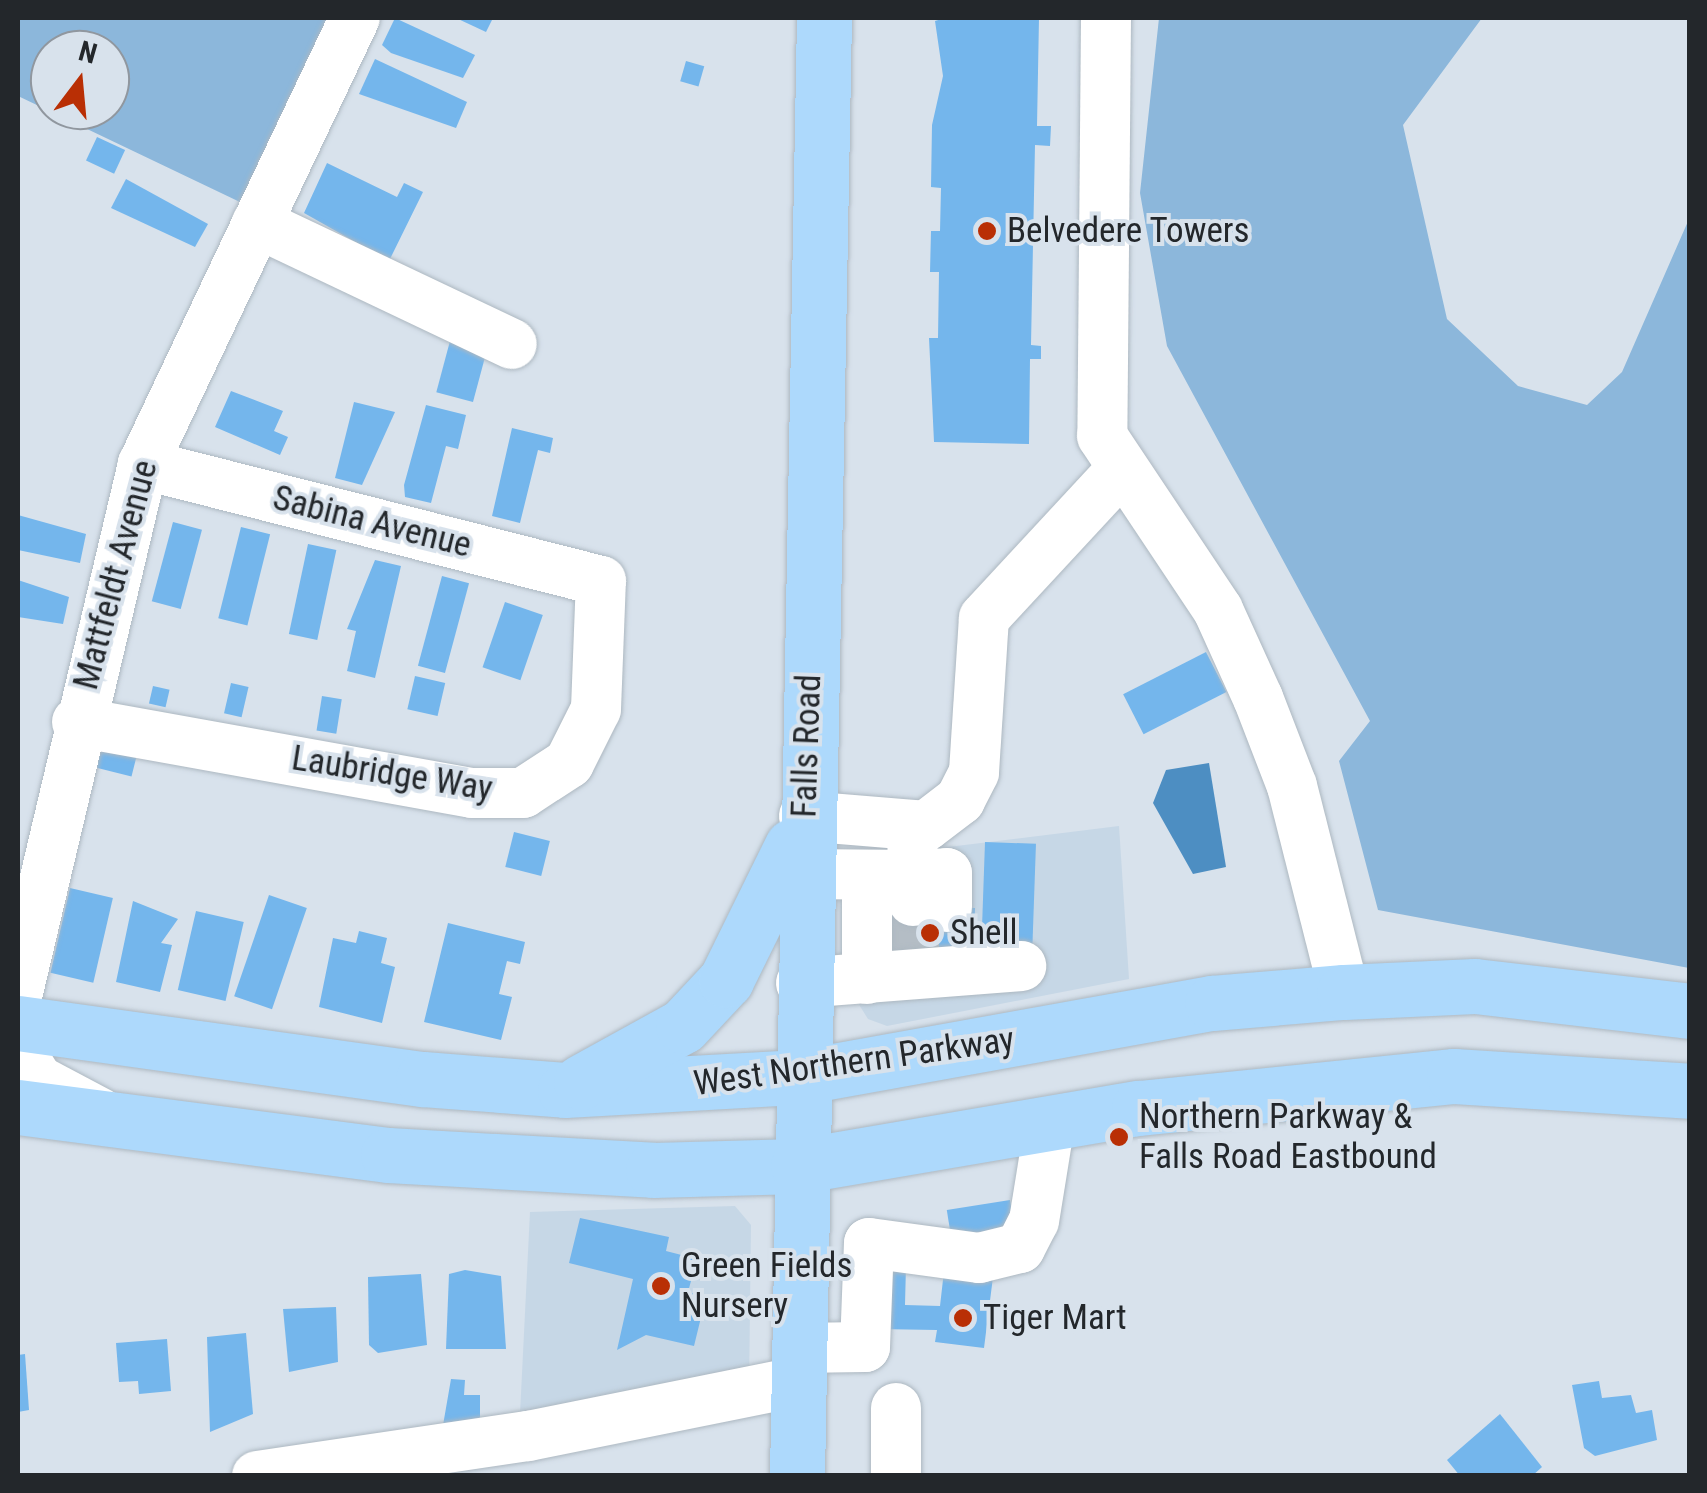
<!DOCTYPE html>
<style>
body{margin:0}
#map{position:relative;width:1707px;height:1493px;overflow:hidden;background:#d8e2ec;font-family:"Roboto Condensed",sans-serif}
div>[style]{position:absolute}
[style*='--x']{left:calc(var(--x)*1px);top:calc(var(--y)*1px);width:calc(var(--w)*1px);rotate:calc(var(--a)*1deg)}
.built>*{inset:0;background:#c6d7e6}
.green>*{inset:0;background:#8cb7db}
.water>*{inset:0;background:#4d8ec2}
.building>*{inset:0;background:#74b6ec;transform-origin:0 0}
.minor-tunnel>*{height:50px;margin-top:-25px;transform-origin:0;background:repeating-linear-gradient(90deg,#b4bdc5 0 50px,transparent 0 75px)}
.roads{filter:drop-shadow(0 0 2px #adb8c1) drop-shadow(0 0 2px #adb8c1)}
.minor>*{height:50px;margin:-25px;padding:0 25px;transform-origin:25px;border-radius:25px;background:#fff}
.major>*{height:55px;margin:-27.5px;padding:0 27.5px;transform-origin:27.5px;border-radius:27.5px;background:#add9fc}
.dots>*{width:28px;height:28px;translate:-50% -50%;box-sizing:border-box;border:5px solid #d8e2ec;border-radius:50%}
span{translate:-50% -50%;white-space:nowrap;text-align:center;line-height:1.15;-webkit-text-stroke:8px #d8e2ec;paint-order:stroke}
.poi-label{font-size:35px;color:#23272b}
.left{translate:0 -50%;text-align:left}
.street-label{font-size:35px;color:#23272b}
.frame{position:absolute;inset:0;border:20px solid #23272b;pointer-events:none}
.north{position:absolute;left:30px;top:30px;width:100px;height:100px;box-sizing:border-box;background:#d8e2ec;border:2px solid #90979f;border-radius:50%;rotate:16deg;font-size:28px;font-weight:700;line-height:40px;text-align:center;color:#23272b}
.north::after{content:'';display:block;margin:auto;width:35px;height:45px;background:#b92f05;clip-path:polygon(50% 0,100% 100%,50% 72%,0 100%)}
</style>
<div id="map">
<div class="built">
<i style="clip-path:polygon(1119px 826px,1129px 979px,887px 1026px,868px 1019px,858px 1003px,858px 858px)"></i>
<i style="clip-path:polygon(735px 1206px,751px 1225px,749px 1390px,519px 1434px,530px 1212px)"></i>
</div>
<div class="green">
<i style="clip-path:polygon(evenodd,18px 18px,329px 18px,242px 203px,18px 96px,18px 18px,50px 50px,110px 50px,110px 110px,50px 110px,50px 50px)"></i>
<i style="clip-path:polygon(1159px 18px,1482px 18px,1403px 125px,1447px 319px,1518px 386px,1587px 405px,1622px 372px,1689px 219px,1689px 968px,1378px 910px,1339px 761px,1370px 721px,1167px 346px,1140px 193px)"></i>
</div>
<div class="water">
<i style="clip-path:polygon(1209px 763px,1226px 867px,1193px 874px,1153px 803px,1166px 770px)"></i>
</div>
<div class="building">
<i style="clip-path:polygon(395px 18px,475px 55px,463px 78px,391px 53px,382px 45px)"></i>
<i style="clip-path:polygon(456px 18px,493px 18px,486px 32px)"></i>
<i style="clip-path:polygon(945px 18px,1039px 18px,1037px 126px,1051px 126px,1050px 146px,1035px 145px,1031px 345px,1041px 346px,1041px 359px,1030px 359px,1029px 444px,934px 442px,929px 338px,938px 338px,939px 272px,930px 272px,931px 231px,940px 231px,941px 188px,931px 187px,932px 125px,943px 76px,935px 21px)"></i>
<i style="clip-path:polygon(375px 59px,467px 102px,456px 128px,359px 94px)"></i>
<i style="left:686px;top:61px;width:19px;height:21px;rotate:16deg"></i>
<i style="left:97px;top:137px;width:31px;height:26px;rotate:25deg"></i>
<i style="clip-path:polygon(327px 163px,397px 197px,404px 183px,423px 192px,389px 261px,304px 213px)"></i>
<i style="clip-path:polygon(126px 179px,208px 224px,195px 247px,111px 208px)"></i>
<i style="left:450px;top:341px;width:38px;height:53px;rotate:15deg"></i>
<i style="clip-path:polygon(231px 391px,283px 411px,274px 431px,288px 437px,280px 455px,215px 427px)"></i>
<i style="clip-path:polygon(354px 402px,395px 412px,362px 485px,335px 478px)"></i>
<i style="clip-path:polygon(426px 405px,466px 415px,458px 449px,446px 446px,431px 503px,405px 497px,404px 485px)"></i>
<i style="clip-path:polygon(512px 428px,553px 438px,550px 453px,538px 450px,520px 523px,492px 516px)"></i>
<i style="clip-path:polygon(18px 515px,86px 534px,80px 563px,18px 550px)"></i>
<i style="left:173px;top:522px;width:30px;height:82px;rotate:15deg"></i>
<i style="left:241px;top:527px;width:30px;height:94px;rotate:14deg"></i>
<i style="left:308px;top:544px;width:29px;height:92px;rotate:12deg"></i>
<i style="clip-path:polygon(375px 560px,401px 566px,375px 678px,347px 671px,356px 631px,347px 629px)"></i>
<i style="left:442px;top:576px;width:28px;height:93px;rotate:15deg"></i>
<i style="clip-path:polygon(18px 580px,69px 597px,63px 624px,18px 617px)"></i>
<i style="left:505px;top:602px;width:40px;height:69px;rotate:19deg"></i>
<i style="left:1206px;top:652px;width:45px;height:93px;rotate:63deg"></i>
<i style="left:415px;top:676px;width:31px;height:34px;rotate:13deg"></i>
<i style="left:231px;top:683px;width:18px;height:31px;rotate:13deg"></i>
<i style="left:153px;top:686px;width:17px;height:18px;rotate:13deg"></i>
<i style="left:322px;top:696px;width:20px;height:35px;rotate:9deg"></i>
<i style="left:106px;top:730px;width:36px;height:39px;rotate:14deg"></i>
<i style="left:514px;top:832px;width:37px;height:36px;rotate:14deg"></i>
<i style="left:985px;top:842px;width:51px;height:108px;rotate:2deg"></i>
<i style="left:70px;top:888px;width:44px;height:87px;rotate:13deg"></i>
<i style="left:269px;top:895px;width:40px;height:107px;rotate:19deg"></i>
<i style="clip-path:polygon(133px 901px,178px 919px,161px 943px,172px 945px,160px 992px,116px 982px)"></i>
<i style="left:887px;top:905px;width:88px;height:54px;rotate:2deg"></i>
<i style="left:196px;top:911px;width:49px;height:81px;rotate:13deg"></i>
<i style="clip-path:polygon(448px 923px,525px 942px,520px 964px,507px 961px,499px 994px,512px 997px,501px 1040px,424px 1022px)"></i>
<i style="clip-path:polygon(359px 931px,387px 938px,381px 963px,395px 967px,382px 1023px,319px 1007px,333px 938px,356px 943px)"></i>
<i style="left:1010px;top:1200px;width:32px;height:64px;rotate:81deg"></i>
<i style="clip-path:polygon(580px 1218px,669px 1237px,666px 1251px,697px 1259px,688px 1292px,706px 1297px,694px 1346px,646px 1335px,617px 1350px,633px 1279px,569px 1263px)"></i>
<i style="clip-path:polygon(878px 1266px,906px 1266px,905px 1305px,940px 1306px,944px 1271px,993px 1277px,984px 1348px,935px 1342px,937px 1330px,877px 1329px)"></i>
<i style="clip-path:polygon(465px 1270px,501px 1276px,506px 1349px,446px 1349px,449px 1274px)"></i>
<i style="clip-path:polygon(421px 1274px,427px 1345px,378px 1353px,369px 1345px,368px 1277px)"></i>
<i style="clip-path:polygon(336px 1307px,338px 1362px,289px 1372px,283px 1309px)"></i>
<i style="clip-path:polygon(246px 1333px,253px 1414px,210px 1432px,207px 1337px)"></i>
<i style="clip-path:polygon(167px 1339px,171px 1391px,139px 1394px,138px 1381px,119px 1382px,116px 1343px)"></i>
<i style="clip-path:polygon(25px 1354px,29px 1410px,18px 1412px,18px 1355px)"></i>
<i style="clip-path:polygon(451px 1379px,465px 1380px,464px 1395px,480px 1395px,480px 1426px,442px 1431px)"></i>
<i style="clip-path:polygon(1599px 1381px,1602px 1398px,1631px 1395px,1636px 1413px,1652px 1410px,1657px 1440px,1595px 1456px,1584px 1448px,1572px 1385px)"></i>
<i style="clip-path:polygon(1500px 1414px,1542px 1467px,1532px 1476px,1460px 1476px,1447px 1460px)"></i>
</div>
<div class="minor-tunnel">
<i style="--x:914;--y:959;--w:53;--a:-90"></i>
</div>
<div class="roads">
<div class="minor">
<i style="--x:1106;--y:18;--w:418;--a:90.5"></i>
<i style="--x:1102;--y:436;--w:209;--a:56.3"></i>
<i style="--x:1218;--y:610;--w:97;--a:65.6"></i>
<i style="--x:1258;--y:698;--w:94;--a:68.9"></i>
<i style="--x:1292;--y:786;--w:212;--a:75.8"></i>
<i style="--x:257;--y:223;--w:282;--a:25.4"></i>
<i style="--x:77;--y:722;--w:401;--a:10.2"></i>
<i style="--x:472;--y:793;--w:51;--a:0"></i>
<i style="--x:523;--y:793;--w:55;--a:-33.1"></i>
<i style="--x:569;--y:763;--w:60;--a:-63.4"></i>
<i style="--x:596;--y:709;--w:128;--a:-87.8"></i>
<i style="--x:601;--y:581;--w:473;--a:-165.7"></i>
<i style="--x:804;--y:816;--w:122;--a:4.7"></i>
<i style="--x:926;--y:826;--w:43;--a:-37.4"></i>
<i style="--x:960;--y:800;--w:31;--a:-63"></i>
<i style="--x:974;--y:772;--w:154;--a:-86.3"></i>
<i style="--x:984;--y:618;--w:203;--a:-47.2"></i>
<i style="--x:803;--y:874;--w:110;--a:0.5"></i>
<i style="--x:913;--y:875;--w:50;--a:-91.1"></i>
<i style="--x:913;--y:901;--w:26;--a:-90"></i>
<i style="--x:913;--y:875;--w:34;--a:-3"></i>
<i style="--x:947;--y:873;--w:34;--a:90"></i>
<i style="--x:867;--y:979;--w:104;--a:-90"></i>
<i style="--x:801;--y:983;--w:221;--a:-4.4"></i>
<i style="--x:18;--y:992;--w:543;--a:-76.68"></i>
<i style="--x:143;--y:464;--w:494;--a:-64.6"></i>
<i style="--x:18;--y:1048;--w:38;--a:58"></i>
<i style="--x:38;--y:1080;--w:70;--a:28"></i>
<i style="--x:797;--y:1348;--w:68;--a:-0.8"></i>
<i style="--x:865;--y:1347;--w:104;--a:-87.8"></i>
<i style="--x:869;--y:1243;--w:111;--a:7.8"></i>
<i style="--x:979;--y:1258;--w:42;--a:-13.7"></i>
<i style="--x:1020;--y:1248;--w:30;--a:-63"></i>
<i style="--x:1034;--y:1221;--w:100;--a:-80.8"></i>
<i style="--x:257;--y:1476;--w:274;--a:-8.4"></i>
<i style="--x:528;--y:1436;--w:274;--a:-11.4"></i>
<i style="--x:896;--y:1476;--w:68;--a:-90"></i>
</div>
<div class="major">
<i style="--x:18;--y:1023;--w:409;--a:7.9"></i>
<i style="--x:423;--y:1079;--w:142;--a:4.4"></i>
<i style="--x:565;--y:1090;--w:235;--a:-3.2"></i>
<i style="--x:800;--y:1077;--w:419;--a:-10.2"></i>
<i style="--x:1212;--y:1003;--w:132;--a:-4.8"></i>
<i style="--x:1344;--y:992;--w:131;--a:-2.6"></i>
<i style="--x:1475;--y:986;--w:216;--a:6.6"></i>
<i style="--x:581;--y:1082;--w:116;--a:-28.8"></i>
<i style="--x:683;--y:1026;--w:63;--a:-46.9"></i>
<i style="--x:726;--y:980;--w:149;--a:-63.8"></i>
<i style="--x:18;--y:1107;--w:373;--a:7.4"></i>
<i style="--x:388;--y:1155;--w:265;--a:3.2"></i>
<i style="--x:653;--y:1170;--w:145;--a:-1.6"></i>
<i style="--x:798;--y:1166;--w:346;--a:-9.7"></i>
<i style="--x:1139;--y:1108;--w:317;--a:-5.8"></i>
<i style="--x:1454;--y:1076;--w:236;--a:3.6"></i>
<i style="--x:797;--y:1476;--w:1458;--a:-88.94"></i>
</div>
</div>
<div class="dots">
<i style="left:987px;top:231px;background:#b92f05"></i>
<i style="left:930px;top:933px;background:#b92f05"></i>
<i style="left:1119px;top:1137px;background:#b92f05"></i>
<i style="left:661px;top:1286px;background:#b92f05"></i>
<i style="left:963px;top:1318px;background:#b92f05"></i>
</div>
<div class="poi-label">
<span class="left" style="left:1007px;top:231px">Belvedere Towers</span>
<span class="left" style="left:950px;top:933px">Shell</span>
<span class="left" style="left:1139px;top:1137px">Northern Parkway &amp;<br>Falls Road Eastbound</span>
<span class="left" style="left:681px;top:1286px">Green Fields<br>Nursery</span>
<span class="left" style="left:983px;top:1318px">Tiger Mart</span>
</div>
<div class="street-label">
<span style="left:372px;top:522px;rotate:14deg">Sabina Avenue</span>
<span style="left:116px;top:575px;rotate:-75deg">Mattfeldt Avenue</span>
<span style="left:807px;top:746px;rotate:-88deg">Falls Road</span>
<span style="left:392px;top:774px;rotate:9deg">Laubridge Way</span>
<span style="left:854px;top:1062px;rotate:-8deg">West Northern Parkway</span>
</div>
<div class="frame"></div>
<div class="north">N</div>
</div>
